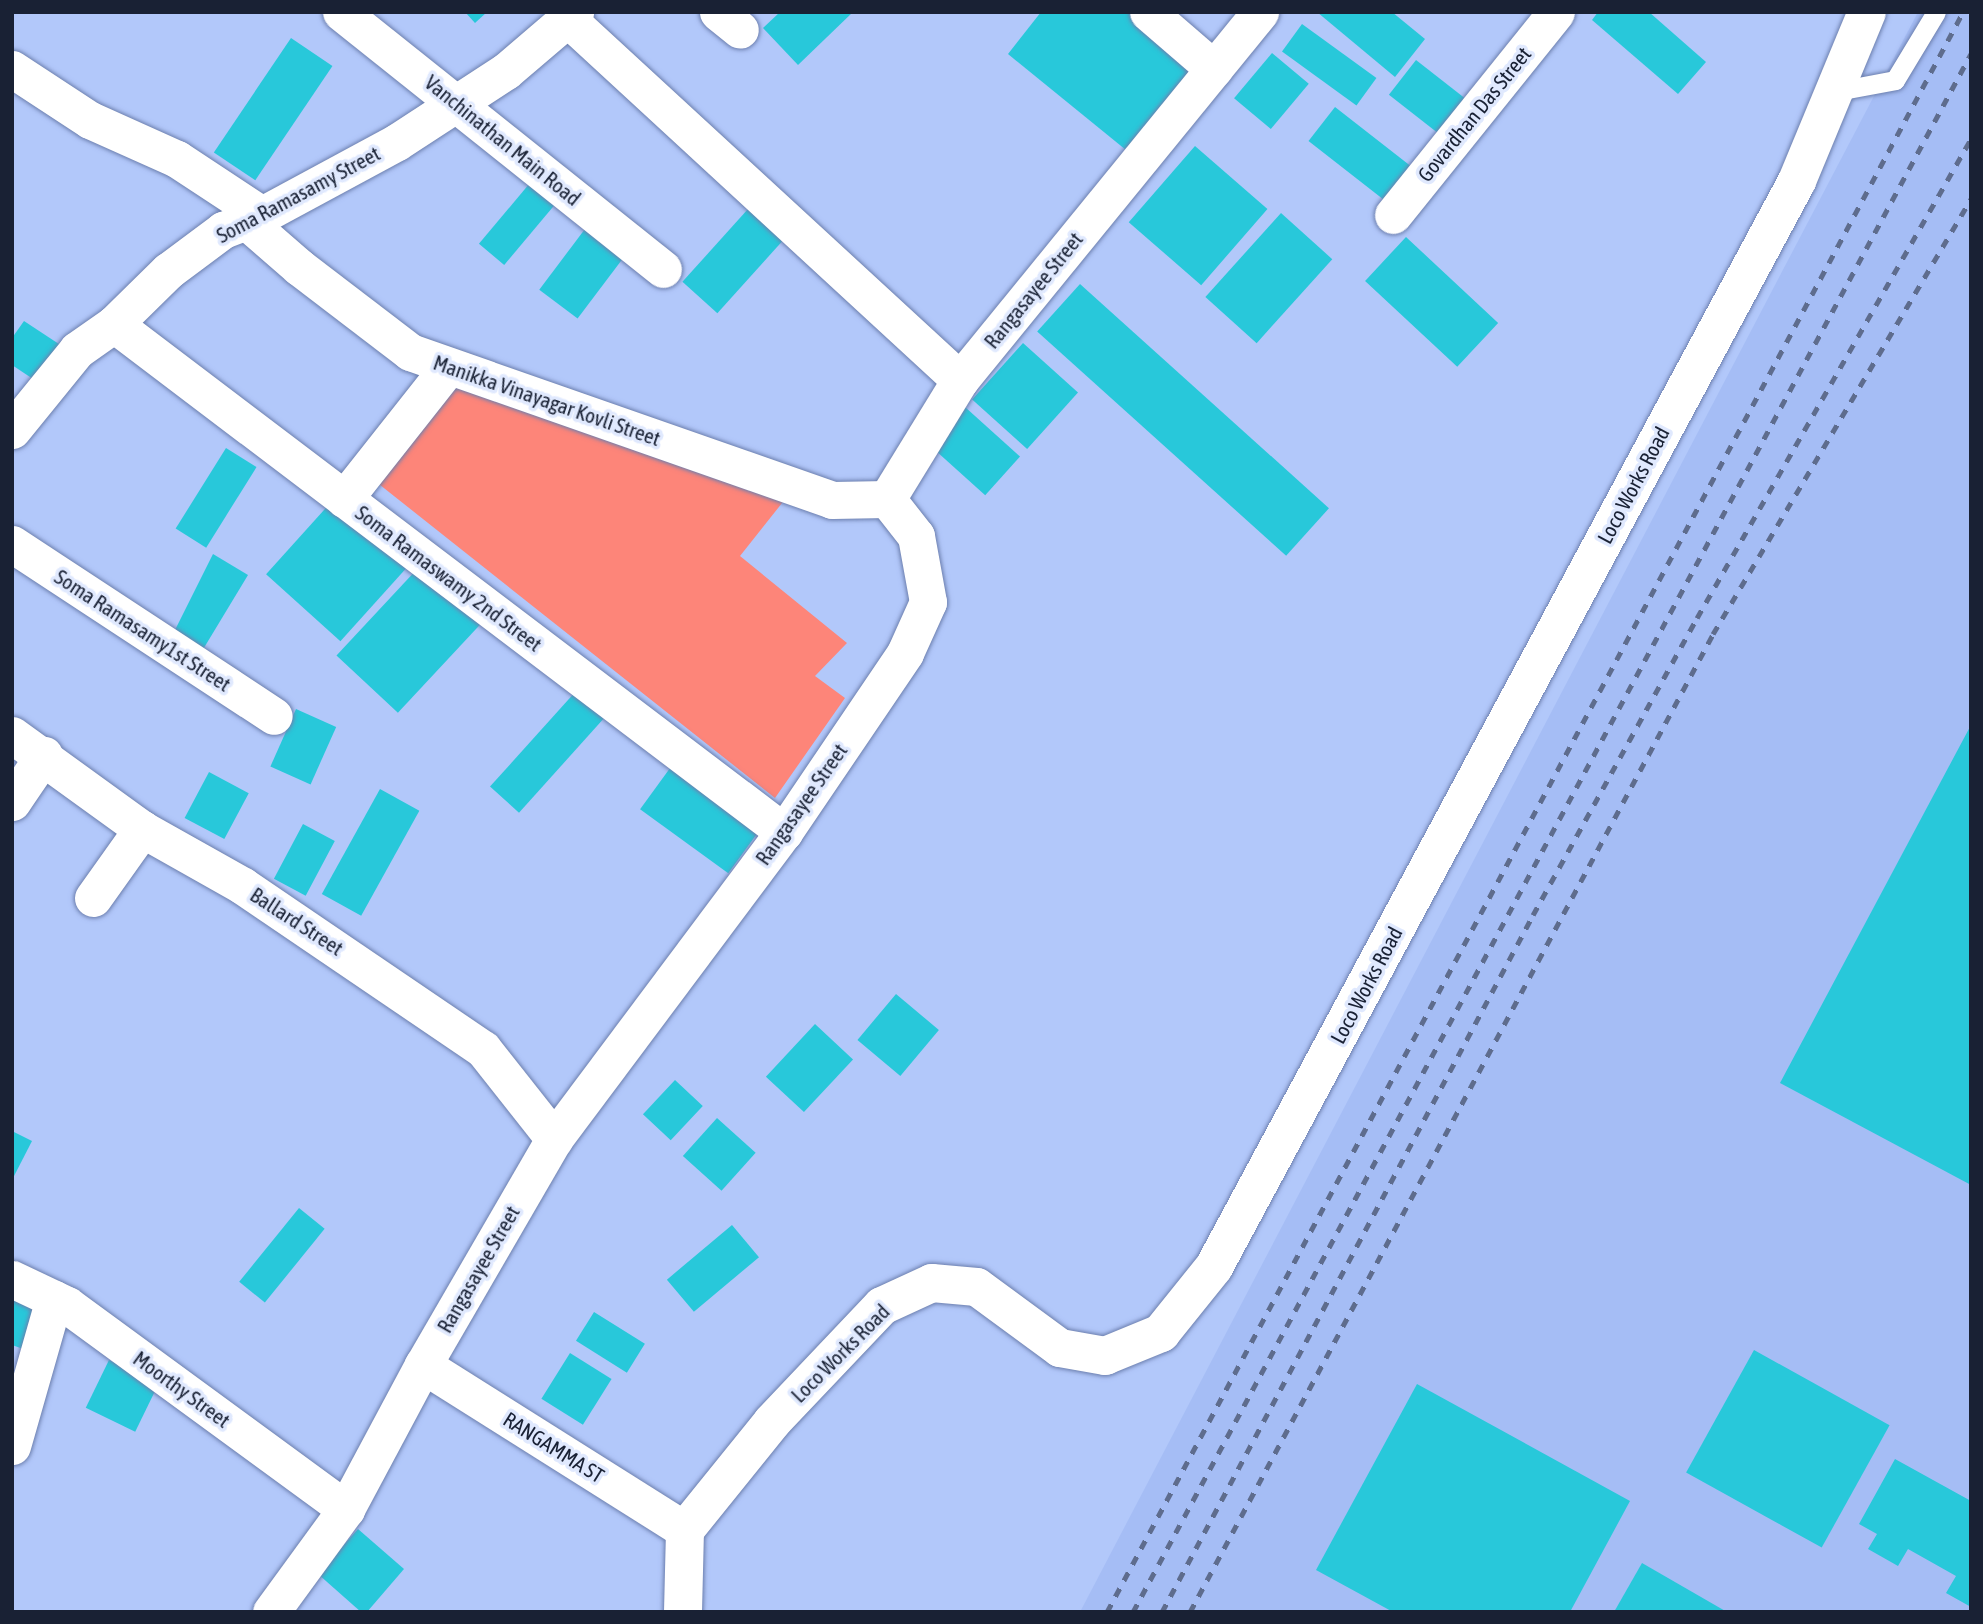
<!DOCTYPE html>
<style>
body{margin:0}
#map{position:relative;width:1983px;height:1624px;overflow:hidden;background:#b2c8fa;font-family:"Asap Condensed",sans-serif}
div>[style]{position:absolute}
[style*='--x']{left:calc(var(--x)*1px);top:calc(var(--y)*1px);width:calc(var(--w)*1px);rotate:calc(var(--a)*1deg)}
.built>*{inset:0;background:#a5bdf5}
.green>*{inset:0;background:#fd8579}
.building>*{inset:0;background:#28c8da;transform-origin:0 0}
.roads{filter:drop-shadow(0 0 2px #6c7fae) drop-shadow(0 0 2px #6c7fae)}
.service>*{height:19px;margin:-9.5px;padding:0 9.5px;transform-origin:9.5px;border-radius:9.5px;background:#fff}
.minor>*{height:37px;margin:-18.5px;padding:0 18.5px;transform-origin:18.5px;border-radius:18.5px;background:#fff}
.tertiary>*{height:38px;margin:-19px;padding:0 19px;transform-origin:19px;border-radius:19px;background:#fff}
.rail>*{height:5px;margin-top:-2.5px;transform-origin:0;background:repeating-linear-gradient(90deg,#5e6c8d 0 9px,transparent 0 18px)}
span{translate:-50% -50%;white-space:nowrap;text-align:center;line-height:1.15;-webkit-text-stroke:7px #e0e9fe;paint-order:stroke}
.street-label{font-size:21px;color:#192134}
.frame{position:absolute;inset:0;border:14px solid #192134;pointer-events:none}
</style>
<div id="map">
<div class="built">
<i style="clip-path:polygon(1918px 12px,1963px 12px,1971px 16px,1971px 1612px,1080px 1612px)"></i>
</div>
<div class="green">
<i style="clip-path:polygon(441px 383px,790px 493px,740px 556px,847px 643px,815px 676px,845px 698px,775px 798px,370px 477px)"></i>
</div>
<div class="building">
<i style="clip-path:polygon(465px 12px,487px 12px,475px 23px)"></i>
<i style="clip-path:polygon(780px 12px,853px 12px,798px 65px,763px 28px)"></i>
<i style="clip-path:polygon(1041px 12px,1132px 12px,1195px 64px,1126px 150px,1008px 54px)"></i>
<i style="clip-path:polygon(1317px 12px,1392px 12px,1425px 39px,1395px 77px)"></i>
<i style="clip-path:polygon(1598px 12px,1649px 12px,1706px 62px,1678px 94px,1592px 20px)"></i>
<i style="left:1302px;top:24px;width:92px;height:34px;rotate:36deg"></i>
<i style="left:291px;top:38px;width:50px;height:138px;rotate:34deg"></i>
<i style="left:1272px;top:53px;width:48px;height:59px;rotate:40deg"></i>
<i style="left:1416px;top:60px;width:71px;height:44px;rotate:38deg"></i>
<i style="left:1335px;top:107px;width:100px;height:43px;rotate:38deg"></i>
<i style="left:1195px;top:146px;width:96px;height:101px;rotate:41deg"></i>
<i style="left:540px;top:171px;width:33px;height:95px;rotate:40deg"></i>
<i style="left:748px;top:209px;width:47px;height:98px;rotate:42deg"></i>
<i style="left:1281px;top:213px;width:69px;height:113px;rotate:42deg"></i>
<i style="left:588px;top:225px;width:48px;height:81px;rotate:37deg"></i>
<i style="left:1406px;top:237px;width:126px;height:60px;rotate:43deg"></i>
<i style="left:1080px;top:284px;width:335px;height:64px;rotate:42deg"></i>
<i style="clip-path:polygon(24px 321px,68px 350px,45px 387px,12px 365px,12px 338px)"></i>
<i style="left:1023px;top:343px;width:74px;height:76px;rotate:42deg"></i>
<i style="left:965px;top:407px;width:74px;height:52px;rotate:42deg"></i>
<i style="left:226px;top:448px;width:36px;height:95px;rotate:32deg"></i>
<i style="left:333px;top:500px;width:100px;height:100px;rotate:42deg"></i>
<i style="clip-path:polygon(213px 554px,248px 575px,196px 661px,168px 644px)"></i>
<i style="left:419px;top:567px;width:84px;height:121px;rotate:43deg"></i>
<i style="left:577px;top:690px;width:39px;height:130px;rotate:42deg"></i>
<i style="left:296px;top:709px;width:44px;height:63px;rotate:24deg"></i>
<i style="clip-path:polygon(1971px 725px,1971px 1185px,1780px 1083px)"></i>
<i style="left:673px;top:764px;width:109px;height:56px;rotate:36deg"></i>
<i style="left:209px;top:772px;width:45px;height:52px;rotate:28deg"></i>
<i style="left:380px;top:789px;width:45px;height:120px;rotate:29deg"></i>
<i style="left:303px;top:824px;width:36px;height:62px;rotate:28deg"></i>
<i style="left:896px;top:994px;width:56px;height:60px;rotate:40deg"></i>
<i style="left:815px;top:1024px;width:52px;height:72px;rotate:43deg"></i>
<i style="left:675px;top:1080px;width:38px;height:47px;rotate:43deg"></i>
<i style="left:717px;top:1118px;width:52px;height:51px;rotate:42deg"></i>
<i style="clip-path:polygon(12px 1131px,32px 1141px,12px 1180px)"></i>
<i style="left:299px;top:1208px;width:33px;height:95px;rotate:39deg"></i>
<i style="left:732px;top:1225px;width:42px;height:85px;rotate:50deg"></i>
<i style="clip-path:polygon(12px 1298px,42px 1310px,26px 1350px,12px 1345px)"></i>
<i style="left:594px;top:1312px;width:60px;height:34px;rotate:32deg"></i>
<i style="left:1754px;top:1350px;width:155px;height:140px;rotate:29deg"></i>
<i style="left:570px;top:1353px;width:49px;height:54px;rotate:32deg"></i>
<i style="left:109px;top:1360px;width:55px;height:53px;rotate:26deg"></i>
<i style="clip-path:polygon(1417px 1384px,1630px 1501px,1570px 1612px,1393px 1612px,1316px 1570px)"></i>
<i style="clip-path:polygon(1895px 1459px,1971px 1501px,1971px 1607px,1946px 1593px,1956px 1576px,1908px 1549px,1898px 1566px,1868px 1549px,1877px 1534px,1859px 1524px)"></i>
<i style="clip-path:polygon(358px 1529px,404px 1569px,367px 1612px,361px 1612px,318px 1574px)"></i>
<i style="clip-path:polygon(1642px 1563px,1727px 1612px,1614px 1612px)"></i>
</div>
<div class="roads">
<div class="service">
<i style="--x:1837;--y:91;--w:59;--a:-10.7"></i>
<i style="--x:1895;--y:80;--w:79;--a:-58.9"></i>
</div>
<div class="minor">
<i style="--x:341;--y:12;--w:412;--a:38.6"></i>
<i style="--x:718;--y:12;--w:28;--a:39"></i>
<i style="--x:1148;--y:12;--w:87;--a:40.8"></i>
<i style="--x:568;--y:19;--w:533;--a:42.64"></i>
<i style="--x:12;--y:69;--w:93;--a:33.2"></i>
<i style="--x:90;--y:120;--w:95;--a:24.1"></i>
<i style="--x:177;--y:159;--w:102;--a:33.4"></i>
<i style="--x:1393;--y:215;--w:260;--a:-51.2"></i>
<i style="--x:245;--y:220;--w:72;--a:41"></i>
<i style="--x:299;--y:267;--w:140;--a:37.4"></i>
<i style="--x:410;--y:352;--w:447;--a:19.3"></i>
<i style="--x:832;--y:500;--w:55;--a:-1"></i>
<i style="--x:114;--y:324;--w:841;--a:37.17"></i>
<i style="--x:12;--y:430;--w:103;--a:-50.9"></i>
<i style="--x:77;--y:350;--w:45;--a:-35.1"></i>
<i style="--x:114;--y:324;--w:76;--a:-44.5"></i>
<i style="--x:168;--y:271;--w:69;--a:-36.7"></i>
<i style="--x:223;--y:230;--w:42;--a:-21"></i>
<i style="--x:262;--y:215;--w:153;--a:-28.4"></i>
<i style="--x:397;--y:142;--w:130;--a:-33.1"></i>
<i style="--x:506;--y:71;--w:91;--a:-40.5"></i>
<i style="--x:344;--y:499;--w:169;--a:-51.7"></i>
<i style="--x:12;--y:544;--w:313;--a:33.3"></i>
<i style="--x:12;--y:735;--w:160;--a:35.9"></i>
<i style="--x:142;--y:829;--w:116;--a:29.4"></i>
<i style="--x:243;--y:886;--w:290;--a:34.2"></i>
<i style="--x:483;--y:1049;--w:115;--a:51.7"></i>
<i style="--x:12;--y:802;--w:57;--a:-55.8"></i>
<i style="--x:93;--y:898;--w:85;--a:-54.6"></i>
<i style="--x:12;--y:1279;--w:61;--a:25.3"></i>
<i style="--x:67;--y:1305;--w:346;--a:36.2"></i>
<i style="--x:423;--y:1365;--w:310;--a:32.2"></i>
<i style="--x:12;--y:1446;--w:153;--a:-74.1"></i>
<i style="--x:271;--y:1612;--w:127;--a:-53.9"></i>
<i style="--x:346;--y:1509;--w:163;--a:-61.9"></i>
<i style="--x:423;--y:1365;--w:261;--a:-59.9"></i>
<i style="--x:554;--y:1139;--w:384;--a:-53.2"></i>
<i style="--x:784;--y:832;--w:216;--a:-55.9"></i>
<i style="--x:905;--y:653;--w:56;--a:-65.7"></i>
<i style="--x:928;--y:602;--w:67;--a:-100.3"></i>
<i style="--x:916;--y:536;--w:47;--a:-128.1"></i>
<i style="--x:887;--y:499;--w:140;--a:-58.5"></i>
<i style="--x:960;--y:380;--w:475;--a:-50.8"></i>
</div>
<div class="tertiary">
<i style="--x:683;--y:1612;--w:82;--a:-88.6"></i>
<i style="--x:685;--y:1530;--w:139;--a:-51.1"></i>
<i style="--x:772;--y:1422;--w:160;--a:-46.5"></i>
<i style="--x:882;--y:1306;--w:55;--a:-24.7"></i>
<i style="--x:932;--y:1283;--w:45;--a:5.1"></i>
<i style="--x:977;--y:1287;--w:103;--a:36.3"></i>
<i style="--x:1060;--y:1348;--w:46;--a:10.1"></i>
<i style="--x:1105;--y:1356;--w:61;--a:-22.3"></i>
<i style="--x:1161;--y:1333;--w:85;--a:-51.2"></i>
<i style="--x:1214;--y:1267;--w:1233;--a:-61.77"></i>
<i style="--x:1797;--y:181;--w:183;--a:-67.5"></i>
</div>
</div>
<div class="rail">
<i style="--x:1107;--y:1612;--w:1815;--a:-61.85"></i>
<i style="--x:1133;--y:1612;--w:1769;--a:-61.73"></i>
<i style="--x:1162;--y:1612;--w:790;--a:-61.97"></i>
<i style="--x:1533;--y:915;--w:339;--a:-61.1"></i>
<i style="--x:1697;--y:618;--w:552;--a:-60.23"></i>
<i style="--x:1190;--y:1612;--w:1109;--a:-61.86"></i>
<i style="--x:1713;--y:634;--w:506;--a:-59.33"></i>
</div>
<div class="street-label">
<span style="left:1474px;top:114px;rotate:-51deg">Govardhan Das Street</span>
<span style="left:503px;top:140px;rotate:39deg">Vanchinathan Main Road</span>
<span style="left:298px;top:194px;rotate:-28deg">Soma Ramasamy Street</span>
<span style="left:1033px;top:290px;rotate:-51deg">Rangasayee Street</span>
<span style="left:547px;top:400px;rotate:19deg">Manikka Vinayagar Kovli Street</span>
<span style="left:1633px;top:485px;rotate:-62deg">Loco Works Road</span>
<span style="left:449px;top:578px;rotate:37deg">Soma Ramaswamy 2nd Street</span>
<span style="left:143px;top:630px;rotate:33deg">Soma Ramasamy1st Street</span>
<span style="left:801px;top:804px;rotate:-55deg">Rangasayee Street</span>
<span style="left:297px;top:921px;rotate:33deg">Ballard Street</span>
<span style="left:1366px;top:985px;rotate:-62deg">Loco Works Road</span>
<span style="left:478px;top:1269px;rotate:-60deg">Rangasayee Street</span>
<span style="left:840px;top:1353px;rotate:-45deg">Loco Works Road</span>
<span style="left:182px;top:1389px;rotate:36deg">Moorthy Street</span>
<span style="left:554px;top:1447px;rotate:32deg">RANGAMMA ST</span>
</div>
<div class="frame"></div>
</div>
